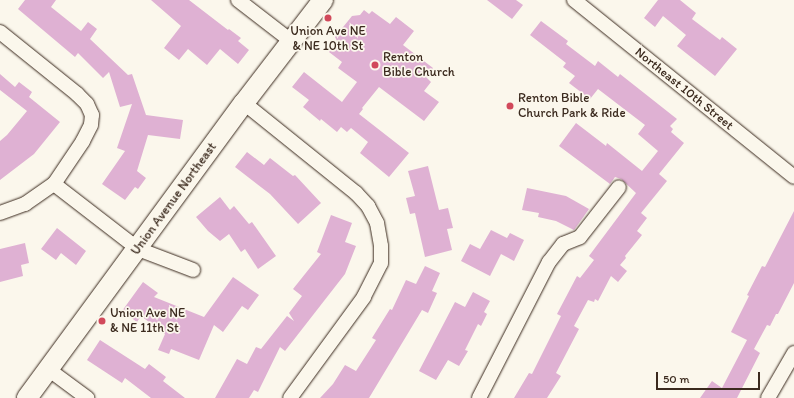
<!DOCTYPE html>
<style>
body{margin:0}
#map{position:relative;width:794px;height:398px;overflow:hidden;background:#fbf7ec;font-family:Itim,sans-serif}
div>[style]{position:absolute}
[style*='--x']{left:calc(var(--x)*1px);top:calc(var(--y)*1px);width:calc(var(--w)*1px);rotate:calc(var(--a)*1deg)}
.building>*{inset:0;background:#dfb1d3}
.roads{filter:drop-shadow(0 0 1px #3b2a1e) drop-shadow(0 0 1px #3b2a1e)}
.street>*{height:14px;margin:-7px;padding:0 7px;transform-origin:7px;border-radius:7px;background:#fbf7ec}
.secondary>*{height:20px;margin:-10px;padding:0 10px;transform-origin:10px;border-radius:10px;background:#fbf7ec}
.dots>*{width:11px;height:11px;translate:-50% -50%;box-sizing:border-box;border:2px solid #fbf7ec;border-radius:50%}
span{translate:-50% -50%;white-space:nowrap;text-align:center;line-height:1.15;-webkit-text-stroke:3.5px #fbf7ec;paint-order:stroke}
.poi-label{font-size:13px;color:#3b2a1e}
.left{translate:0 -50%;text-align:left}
.street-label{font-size:13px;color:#3b2a1e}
.scale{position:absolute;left:656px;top:372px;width:104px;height:18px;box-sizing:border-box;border:2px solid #3b2a1e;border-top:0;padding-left:5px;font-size:12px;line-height:14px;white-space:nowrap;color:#3b2a1e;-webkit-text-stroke:3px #fbf7ec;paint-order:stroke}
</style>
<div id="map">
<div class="building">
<i style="clip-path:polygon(25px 0,56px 0,51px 7px,81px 31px,88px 22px,97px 29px,90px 39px,128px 75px,132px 74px,146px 115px,183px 120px,180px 139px,148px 135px,137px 171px,146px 178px,138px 189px,135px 187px,125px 200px,102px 184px,125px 151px,117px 148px,132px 104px,120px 107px,109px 72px,103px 78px,78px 53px,75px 57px,18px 9px)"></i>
<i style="clip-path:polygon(151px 0,189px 0,228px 30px,229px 29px,241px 38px,238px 41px,249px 50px,238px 64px,220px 49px,207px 65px,188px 49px,179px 60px,164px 48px,181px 26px)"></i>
<i style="clip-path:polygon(487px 0,516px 0,523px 5px,512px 19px)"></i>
<i style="clip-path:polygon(658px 0,680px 0,696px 13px,692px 19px,720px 40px,722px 37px,737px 49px,715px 76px,677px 46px,686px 35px,663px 16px,655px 27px,644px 18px)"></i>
<i style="clip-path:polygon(364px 10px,369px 14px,372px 11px,390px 24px,396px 17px,414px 31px,403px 45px,433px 68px,426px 77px,431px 82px,424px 91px,439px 102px,424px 121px,379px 87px,362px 108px,363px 109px,359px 114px,409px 153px,389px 177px,360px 153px,368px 142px,351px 128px,347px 132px,341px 127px,337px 132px,321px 119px,320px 121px,303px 107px,309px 100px,292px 87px,304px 72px,342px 102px,357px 82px,338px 68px,342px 62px,329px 52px,337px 41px,335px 37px,352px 16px,360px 15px)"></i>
<i style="clip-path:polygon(541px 21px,568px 41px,566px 44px,595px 66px,598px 61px,618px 77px,620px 74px,677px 119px,670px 126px,673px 129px,671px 132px,684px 143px,659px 174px,667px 181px,641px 213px,647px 218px,637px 231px,642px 235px,625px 256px,626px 258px,620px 265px,627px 271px,618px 282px,611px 276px,598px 301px,595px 299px,594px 302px,588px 300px,574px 326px,579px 329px,556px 373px,561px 376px,547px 398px,514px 398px,529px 373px,532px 374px,561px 316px,557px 314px,577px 276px,580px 278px,594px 260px,589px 256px,636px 193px,621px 179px,615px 177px,610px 184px,559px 146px,576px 123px,606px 146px,607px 143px,642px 171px,658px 151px,638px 134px,645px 125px,598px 89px,590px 99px,569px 83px,575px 76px,563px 67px,566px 63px,530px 35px)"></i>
<i style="clip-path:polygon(0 74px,15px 87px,19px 82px,32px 92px,29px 97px,60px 122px,34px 154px,0 180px,0 141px,7px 135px,27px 111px,0 90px)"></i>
<i style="clip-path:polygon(247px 152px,264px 165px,270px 158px,293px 176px,295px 175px,321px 203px,298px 224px,270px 194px,235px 167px)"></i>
<i style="clip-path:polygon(428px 166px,439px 210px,448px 208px,453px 228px,447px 229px,452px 250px,425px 257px,415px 213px,410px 214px,406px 198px,415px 196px,408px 171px)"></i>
<i style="clip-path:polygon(527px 188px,566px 196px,589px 209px,574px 230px,556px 221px,538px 217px,539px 213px,522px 210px)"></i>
<i style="clip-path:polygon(220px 197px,230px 210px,234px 206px,249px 224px,252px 222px,276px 256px,258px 269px,245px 249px,241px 252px,229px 234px,220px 241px,208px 231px,196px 217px)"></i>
<i style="clip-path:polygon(794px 211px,794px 283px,778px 314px,776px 314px,770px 326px,767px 325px,754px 349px,760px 353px,737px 398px,700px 398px,712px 381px,722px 388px,747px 340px,731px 332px,749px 296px,747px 295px,762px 266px,765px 267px)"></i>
<i style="clip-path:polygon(331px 215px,352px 223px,345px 242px,356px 246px,345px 274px,285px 351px,280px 347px,258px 392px,254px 390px,249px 398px,215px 398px,237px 359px,247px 364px,256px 347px,261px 349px,287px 316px,294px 321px,289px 313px,302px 296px,293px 289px,321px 254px,317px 252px)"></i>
<i style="clip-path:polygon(57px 228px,86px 251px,76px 265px,61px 253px,56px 260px,41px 249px)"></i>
<i style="clip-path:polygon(491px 230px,507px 238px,510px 233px,524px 240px,514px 261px,501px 254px,490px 276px,461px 261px,470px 244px,480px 249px)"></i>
<i style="clip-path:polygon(25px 243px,29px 263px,21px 265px,23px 276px,0 282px,0 249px)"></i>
<i style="clip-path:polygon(425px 266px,440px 273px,432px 291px,437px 293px,428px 313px,422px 310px,369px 398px,320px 398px,333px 384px,345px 365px,356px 371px,376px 340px,372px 338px,390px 309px,392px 310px,406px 280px,416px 284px)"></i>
<i style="clip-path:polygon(233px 277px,259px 295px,248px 310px,242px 306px,223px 332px,214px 325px,199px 360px,171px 349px,169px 354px,158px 350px,165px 334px,141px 316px,137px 322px,122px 311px,143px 282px,158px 293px,154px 297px,204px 317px)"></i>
<i style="clip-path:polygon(473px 292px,490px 301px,484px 312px,487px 314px,481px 326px,478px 324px,465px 350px,468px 351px,459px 366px,448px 360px,436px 380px,419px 371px,455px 302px,465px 307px)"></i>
<i style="clip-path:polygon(100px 340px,145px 369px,149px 364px,166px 377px,163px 381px,185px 398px,151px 398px,125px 378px,122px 383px,87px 360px)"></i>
</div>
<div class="roads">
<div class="street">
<i style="--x:238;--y:0;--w:67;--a:37.7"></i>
<i style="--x:574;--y:0;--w:282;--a:38.8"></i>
<i style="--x:0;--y:32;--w:99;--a:38.8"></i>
<i style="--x:77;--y:94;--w:14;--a:45"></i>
<i style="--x:87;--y:104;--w:12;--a:66"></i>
<i style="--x:92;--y:115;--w:10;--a:96"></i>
<i style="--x:91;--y:125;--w:18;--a:117"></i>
<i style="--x:83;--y:141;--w:52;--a:124"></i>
<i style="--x:244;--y:103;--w:144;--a:38.8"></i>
<i style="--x:356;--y:193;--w:18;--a:47"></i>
<i style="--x:368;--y:206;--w:19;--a:62"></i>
<i style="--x:377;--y:223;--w:23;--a:80"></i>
<i style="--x:381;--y:246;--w:17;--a:90"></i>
<i style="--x:381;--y:263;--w:38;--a:117"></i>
<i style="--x:364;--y:297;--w:125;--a:126.2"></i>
<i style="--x:0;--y:213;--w:27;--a:-20"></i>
<i style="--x:25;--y:204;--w:35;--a:-35"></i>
<i style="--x:54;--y:184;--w:106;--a:37.7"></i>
<i style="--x:138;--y:249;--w:59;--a:20.9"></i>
<i style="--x:48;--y:369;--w:49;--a:36.6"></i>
<i style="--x:479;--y:398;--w:153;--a:-62.8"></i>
<i style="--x:549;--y:262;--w:23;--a:-52"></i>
<i style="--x:563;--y:244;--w:18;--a:-22"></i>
<i style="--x:580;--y:237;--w:63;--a:-52"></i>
<i style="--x:768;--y:398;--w:52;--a:-60"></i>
</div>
<div class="secondary">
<i style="--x:27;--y:398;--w:366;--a:-53.7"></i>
<i style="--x:244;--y:103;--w:130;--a:-52.5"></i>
</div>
</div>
<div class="dots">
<i style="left:328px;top:18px;background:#d1495b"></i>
<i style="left:375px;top:65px;background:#d1495b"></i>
<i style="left:510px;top:106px;background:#d1495b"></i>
<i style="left:102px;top:321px;background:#d1495b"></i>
</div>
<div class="poi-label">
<span style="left:328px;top:39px">Union Ave NE<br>&amp; NE 10th St</span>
<span class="left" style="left:383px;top:65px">Renton<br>Bible Church</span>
<span class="left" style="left:518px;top:106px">Renton Bible<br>Church Park &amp; Ride</span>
<span class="left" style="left:110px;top:321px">Union Ave NE<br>&amp; NE 11th St</span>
</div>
<div class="street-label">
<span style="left:684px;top:89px;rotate:39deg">Northeast 10th Street</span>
<span style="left:174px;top:199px;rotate:-54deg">Union Avenue Northeast</span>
</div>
<div class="scale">50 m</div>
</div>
